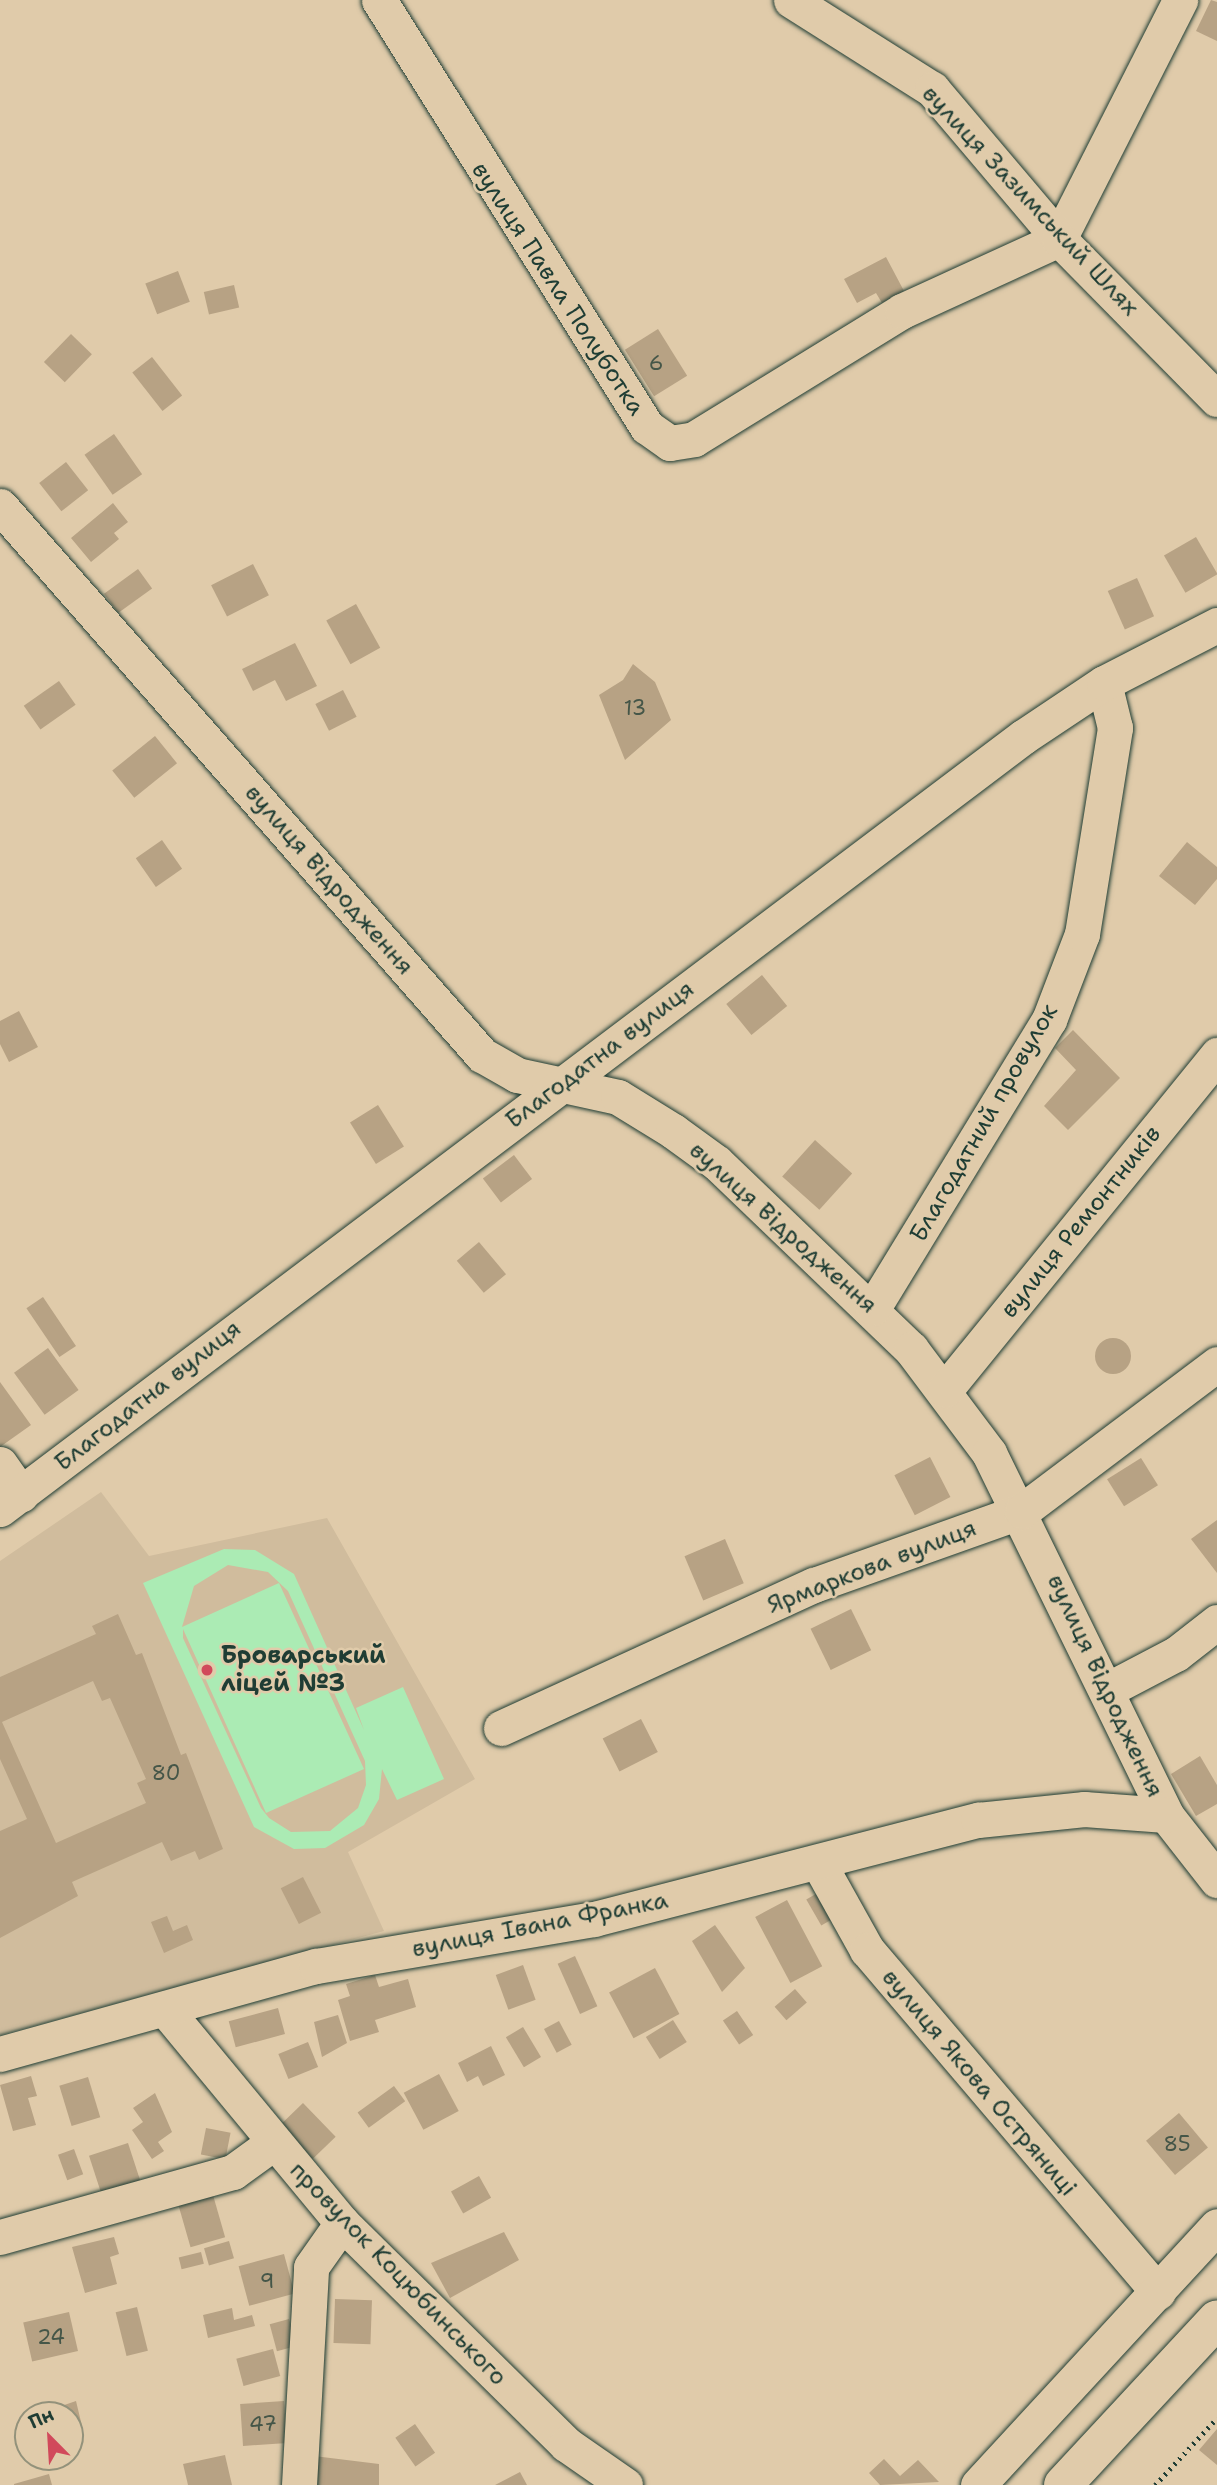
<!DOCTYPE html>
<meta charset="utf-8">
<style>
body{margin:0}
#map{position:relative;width:1217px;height:2485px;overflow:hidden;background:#e0cbaa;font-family:"Shantell Sans",sans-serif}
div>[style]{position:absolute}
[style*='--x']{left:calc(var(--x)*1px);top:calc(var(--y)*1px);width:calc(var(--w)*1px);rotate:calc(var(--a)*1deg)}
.built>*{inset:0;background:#d0bc9d}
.green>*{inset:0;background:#abebb4}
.building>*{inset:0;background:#b7a284;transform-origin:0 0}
.round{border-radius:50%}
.path>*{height:4.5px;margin-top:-2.25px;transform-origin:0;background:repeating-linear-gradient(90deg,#1f3d34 0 2px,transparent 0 7px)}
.roads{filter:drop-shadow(0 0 2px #1f3d34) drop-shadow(0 0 2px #1f3d34)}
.minor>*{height:35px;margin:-17.5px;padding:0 17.5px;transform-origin:17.5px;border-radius:17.5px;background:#e0cbaa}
.major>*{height:38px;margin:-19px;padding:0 19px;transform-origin:19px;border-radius:19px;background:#e0cbaa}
.dots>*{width:19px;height:19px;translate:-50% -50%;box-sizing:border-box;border:4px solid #e0cbaa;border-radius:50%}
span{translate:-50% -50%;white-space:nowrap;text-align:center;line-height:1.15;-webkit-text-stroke:5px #e0cbaa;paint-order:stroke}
.number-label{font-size:21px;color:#455648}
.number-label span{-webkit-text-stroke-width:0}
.street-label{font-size:24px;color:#1f3d34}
.poi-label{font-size:24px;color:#1f3d34;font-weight:700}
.left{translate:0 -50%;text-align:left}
.north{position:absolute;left:14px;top:2401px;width:70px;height:70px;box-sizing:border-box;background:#e0cbaa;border:2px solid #93927b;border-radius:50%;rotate:336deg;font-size:19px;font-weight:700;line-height:28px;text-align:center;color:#1f3d34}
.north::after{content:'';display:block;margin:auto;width:24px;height:32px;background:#d1495b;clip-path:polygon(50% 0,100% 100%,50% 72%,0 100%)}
</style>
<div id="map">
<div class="built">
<i style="clip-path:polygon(101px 1492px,149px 1556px,327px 1518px,475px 1779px,348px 1852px,384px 1931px,0 2035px,0 1561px)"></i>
</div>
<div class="green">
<i style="clip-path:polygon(evenodd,224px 1549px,255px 1550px,294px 1574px,364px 1730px,356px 1708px,403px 1687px,444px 1779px,397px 1800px,382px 1769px,379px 1799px,364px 1825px,325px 1848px,294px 1849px,254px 1827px,143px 1583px,224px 1549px,228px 1565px,268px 1572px,288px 1591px,365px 1761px,366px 1785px,358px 1808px,330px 1831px,291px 1832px,269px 1818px,261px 1808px,183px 1638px,183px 1629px,266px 1813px,364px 1769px,279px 1583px,182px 1627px,194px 1586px,228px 1565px)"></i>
</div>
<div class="building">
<i style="clip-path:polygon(1211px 0,1217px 2px,1217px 41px,1196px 31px)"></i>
<i style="clip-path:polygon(886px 257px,904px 291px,882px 303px,876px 293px,857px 303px,844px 279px)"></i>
<i style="left:178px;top:271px;width:33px;height:35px;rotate:69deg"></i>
<i style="left:234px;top:285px;width:23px;height:31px;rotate:77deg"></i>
<i style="left:658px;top:329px;width:55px;height:39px;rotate:58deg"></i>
<i style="left:71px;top:334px;width:29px;height:39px;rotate:44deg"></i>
<i style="left:152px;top:357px;width:49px;height:25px;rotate:52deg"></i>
<i style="left:114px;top:434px;width:49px;height:36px;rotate:55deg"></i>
<i style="left:66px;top:462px;width:36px;height:34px;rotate:52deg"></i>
<i style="clip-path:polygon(113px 503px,128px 522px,114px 533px,119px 539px,91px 562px,71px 538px)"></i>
<i style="left:1196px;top:537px;width:43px;height:37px;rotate:60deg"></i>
<i style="left:253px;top:564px;width:35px;height:47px;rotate:63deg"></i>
<i style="left:138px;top:569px;width:24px;height:42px;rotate:54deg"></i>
<i style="left:1137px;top:578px;width:42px;height:32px;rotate:66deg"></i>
<i style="left:356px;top:604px;width:50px;height:34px;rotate:61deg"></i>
<i style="clip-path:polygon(295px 643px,317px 686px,286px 701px,275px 680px,253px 691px,242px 669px)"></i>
<i style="clip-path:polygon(633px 664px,655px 682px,671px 720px,625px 760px,599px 695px,623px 680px)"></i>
<i style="left:59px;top:681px;width:29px;height:43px;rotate:55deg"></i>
<i style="left:343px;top:690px;width:30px;height:31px;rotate:63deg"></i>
<i style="left:155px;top:736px;width:35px;height:55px;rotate:51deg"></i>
<i style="left:162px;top:840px;width:35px;height:32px;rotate:55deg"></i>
<i style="clip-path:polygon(1187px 842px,1217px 867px,1217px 879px,1195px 905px,1159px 876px)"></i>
<i style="left:762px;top:975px;width:40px;height:46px;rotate:51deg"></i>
<i style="clip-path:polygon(19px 1011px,38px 1047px,9px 1062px,0 1044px,0 1021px)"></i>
<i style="clip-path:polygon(1073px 1030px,1120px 1078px,1068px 1130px,1044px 1106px,1076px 1070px,1055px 1048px)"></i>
<i style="left:378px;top:1105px;width:49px;height:33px;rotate:58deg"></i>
<i style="left:815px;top:1140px;width:50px;height:49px;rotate:42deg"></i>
<i style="left:514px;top:1155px;width:30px;height:39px;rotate:53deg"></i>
<i style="left:479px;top:1242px;width:42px;height:29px;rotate:50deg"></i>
<i style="left:43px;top:1297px;width:59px;height:20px;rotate:56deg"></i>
<i class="round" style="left:1095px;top:1338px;width:36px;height:36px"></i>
<i style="left:48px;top:1348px;width:52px;height:42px;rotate:54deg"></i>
<i style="clip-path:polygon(0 1382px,31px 1425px,0 1447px)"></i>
<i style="left:930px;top:1457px;width:45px;height:40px;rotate:63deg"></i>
<i style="left:1141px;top:1458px;width:32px;height:40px;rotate:58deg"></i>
<i style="clip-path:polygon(1217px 1520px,1217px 1573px,1191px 1539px)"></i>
<i style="left:725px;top:1539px;width:48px;height:44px;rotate:67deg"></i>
<i style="left:851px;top:1609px;width:46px;height:45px;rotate:64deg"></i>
<i style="clip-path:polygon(evenodd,118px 1614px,136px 1655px,142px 1653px,181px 1755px,186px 1753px,223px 1849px,199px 1860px,195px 1851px,171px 1861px,162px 1842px,72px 1882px,78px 1896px,0 1938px,0 1831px,27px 1819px,0 1759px,0 1677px,96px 1634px,92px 1626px,118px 1614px,93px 1681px,102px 1701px,110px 1698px,146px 1779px,137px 1783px,146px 1803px,56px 1843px,2px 1722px,93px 1681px)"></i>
<i style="left:641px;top:1719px;width:37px;height:43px;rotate:63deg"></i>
<i style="clip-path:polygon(1200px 1756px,1217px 1785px,1217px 1804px,1196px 1816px,1171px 1774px)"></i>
<i style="left:303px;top:1877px;width:40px;height:25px;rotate:63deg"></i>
<i style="left:821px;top:1891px;width:30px;height:17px;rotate:60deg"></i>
<i style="left:787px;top:1900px;width:75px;height:36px;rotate:62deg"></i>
<i style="clip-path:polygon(167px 1916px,173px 1931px,187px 1925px,193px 1940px,164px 1953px,151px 1922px)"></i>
<i style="clip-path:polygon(715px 1925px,745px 1968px,722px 1992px,692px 1941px)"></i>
<i style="left:575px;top:1956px;width:55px;height:19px;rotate:66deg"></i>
<i style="left:523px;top:1965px;width:37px;height:29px;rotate:70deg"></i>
<i style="left:655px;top:1968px;width:52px;height:52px;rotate:62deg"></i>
<i style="clip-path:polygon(375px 1975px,379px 1987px,408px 1979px,416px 2007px,375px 2020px,379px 2032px,350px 2041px,338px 2000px,350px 1996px,346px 1984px)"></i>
<i style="left:795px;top:1989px;width:18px;height:27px;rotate:49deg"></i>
<i style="left:278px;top:2008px;width:27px;height:51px;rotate:75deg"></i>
<i style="left:737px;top:2011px;width:29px;height:17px;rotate:56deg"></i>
<i style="clip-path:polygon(338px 2015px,347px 2043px,322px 2057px,314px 2022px)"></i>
<i style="left:673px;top:2020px;width:26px;height:32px;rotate:58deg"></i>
<i style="left:559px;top:2021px;width:27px;height:17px;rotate:62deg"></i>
<i style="left:523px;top:2027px;width:35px;height:20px;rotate:59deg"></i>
<i style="left:308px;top:2042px;width:27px;height:32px;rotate:68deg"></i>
<i style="clip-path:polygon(491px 2046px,505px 2075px,483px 2086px,478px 2076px,467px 2082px,458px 2063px)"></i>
<i style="left:439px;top:2074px;width:42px;height:40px;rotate:62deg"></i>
<i style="clip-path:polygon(31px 2076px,37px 2096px,28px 2098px,36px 2125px,13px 2131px,0 2085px)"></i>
<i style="left:88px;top:2077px;width:42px;height:30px;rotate:73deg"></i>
<i style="left:394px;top:2086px;width:19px;height:45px;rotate:54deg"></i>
<i style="clip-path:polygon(155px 2093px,172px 2132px,158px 2142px,164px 2151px,152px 2159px,132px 2130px,143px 2122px,133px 2108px)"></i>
<i style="left:303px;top:2103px;width:47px;height:32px;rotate:46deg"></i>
<i style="left:1179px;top:2113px;width:45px;height:43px;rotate:50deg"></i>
<i style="left:206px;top:2128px;width:25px;height:27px;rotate:11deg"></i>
<i style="left:128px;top:2143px;width:45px;height:41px;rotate:72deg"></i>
<i style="left:74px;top:2149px;width:27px;height:17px;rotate:70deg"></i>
<i style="left:479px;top:2176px;width:25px;height:32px;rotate:61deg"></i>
<i style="left:213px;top:2195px;width:44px;height:36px;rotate:74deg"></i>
<i style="clip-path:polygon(504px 2232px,519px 2260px,450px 2298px,431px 2263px)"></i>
<i style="clip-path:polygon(114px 2237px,119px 2254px,110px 2257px,117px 2284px,85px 2293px,72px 2247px)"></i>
<i style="left:229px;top:2241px;width:18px;height:26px;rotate:74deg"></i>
<i style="left:201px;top:2252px;width:12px;height:23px;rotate:76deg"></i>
<i style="left:284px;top:2254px;width:41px;height:47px;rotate:75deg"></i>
<i style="left:335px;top:2299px;width:37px;height:44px;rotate:2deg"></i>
<i style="left:137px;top:2307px;width:45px;height:22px;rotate:76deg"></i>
<i style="clip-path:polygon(232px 2308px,234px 2320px,252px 2315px,255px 2326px,208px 2338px,203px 2315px)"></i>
<i style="left:69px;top:2312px;width:40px;height:47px;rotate:77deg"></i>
<i style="left:289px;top:2319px;width:28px;height:20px;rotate:75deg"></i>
<i style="left:273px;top:2349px;width:28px;height:38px;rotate:75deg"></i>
<i style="clip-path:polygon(76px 2401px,82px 2426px,70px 2429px,70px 2415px,35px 2415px)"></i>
<i style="left:284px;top:2401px;width:42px;height:44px;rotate:86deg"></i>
<i style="left:415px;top:2424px;width:35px;height:24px;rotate:55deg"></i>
<i style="clip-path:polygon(1217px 2429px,1217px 2465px,1199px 2450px)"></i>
<i style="clip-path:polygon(225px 2455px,232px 2485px,188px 2485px,183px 2464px)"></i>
<i style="clip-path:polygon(314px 2456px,379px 2464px,379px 2485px,313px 2485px)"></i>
<i style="clip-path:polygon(884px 2459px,900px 2476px,918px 2460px,939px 2482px,880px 2485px,869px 2473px)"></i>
<i style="clip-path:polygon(520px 2472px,527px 2485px,495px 2485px)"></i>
<i style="clip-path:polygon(49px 2474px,52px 2485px,14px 2485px,14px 2484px)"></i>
</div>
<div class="path">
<i style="--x:1155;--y:2485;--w:91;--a:-47.2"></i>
</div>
<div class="roads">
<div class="minor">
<i style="--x:379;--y:0;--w:504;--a:57.89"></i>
<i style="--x:647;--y:427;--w:28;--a:35"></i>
<i style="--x:670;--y:443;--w:24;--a:-9"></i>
<i style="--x:694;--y:439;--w:244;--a:-31.6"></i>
<i style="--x:902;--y:311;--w:173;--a:-24.6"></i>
<i style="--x:1059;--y:239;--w:268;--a:-63.1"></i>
<i style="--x:791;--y:0;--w:167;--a:32.3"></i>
<i style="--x:932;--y:89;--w:197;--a:49.7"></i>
<i style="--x:1059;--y:239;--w:225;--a:45.4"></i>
<i style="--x:0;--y:506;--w:731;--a:48.72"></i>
<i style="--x:482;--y:1055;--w:40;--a:29.7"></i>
<i style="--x:517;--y:1075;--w:103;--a:12.3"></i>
<i style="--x:618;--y:1097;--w:65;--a:31.7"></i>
<i style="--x:673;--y:1131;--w:54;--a:36"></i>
<i style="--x:717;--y:1163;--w:269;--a:43.8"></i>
<i style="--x:911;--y:1349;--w:130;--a:53.1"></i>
<i style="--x:989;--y:1453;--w:403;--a:63.9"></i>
<i style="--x:1166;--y:1815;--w:83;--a:51.9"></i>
<i style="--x:873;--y:1308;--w:338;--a:-58.6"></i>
<i style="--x:1049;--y:1020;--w:92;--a:-69"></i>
<i style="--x:1082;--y:934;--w:209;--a:-80.9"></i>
<i style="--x:1115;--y:728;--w:46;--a:-103.7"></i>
<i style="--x:945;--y:1390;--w:432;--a:-50.9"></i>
<i style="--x:0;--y:1464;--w:37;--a:55"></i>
<i style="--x:0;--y:1509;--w:1282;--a:-37.04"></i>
<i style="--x:1023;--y:737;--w:97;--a:-33.7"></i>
<i style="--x:1104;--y:683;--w:127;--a:-27.2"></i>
<i style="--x:1107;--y:1690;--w:78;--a:-27.6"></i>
<i style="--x:1176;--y:1654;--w:52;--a:-38"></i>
<i style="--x:501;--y:1728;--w:344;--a:-24.6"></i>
<i style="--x:814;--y:1585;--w:221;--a:-19.6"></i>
<i style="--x:1022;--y:1511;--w:244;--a:-37"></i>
<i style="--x:818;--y:1862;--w:101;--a:60.9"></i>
<i style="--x:867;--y:1950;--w:449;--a:49.6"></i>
<i style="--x:165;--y:2009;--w:278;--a:50.4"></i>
<i style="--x:342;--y:2223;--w:315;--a:44.6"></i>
<i style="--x:566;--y:2444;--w:72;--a:34.8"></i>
<i style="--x:0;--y:2054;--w:328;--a:-15.6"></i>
<i style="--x:316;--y:1966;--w:282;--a:-9.6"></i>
<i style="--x:594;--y:1919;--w:397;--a:-14.5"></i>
<i style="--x:978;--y:1820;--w:107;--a:-5.9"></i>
<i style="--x:1084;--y:1809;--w:82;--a:4.2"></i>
<i style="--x:0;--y:2237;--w:242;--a:-15.6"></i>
<i style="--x:233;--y:2172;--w:49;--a:-35.9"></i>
<i style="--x:299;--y:2485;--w:218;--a:-86.8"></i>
<i style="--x:311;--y:2267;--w:54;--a:-54.8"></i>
<i style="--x:978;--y:2485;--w:352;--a:-47.3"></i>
</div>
<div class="major">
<i style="--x:1063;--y:2485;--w:226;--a:-47.1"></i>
</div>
</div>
<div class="dots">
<i style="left:207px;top:1670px;background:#d1495b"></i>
</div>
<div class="number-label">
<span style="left:656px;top:363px">6</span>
<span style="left:635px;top:708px">13</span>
<span style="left:166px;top:1773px">80</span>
<span style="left:1177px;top:2144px">85</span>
<span style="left:267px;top:2281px">9</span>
<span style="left:51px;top:2337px">24</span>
<span style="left:263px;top:2424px">47</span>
</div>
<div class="street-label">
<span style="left:1030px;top:201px;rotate:47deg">вулиця Зазимський Шлях</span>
<span style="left:558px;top:289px;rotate:57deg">вулиця Павла Полуботка</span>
<span style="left:329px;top:880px;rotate:49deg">вулиця Відродження</span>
<span style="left:600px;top:1055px;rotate:-37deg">Благодатна вулиця</span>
<span style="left:984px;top:1123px;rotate:-60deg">Благодатний провулок</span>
<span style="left:1081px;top:1222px;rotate:-51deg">вулиця Ремонтників</span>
<span style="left:783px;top:1228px;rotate:42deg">вулиця Відродження</span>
<span style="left:148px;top:1396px;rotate:-38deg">Благодатна вулиця</span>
<span style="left:872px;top:1567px;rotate:-21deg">Ярмаркова вулиця</span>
<span style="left:1105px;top:1686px;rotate:65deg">вулиця Відродження</span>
<span style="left:540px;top:1925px;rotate:-11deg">вулиця Івана Франка</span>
<span style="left:979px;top:2083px;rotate:50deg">вулиця Якова Остряниці</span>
<span style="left:398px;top:2274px;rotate:46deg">провулок Коцюбинського</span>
</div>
<div class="poi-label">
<span class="left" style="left:221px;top:1670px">Броварський<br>ліцей №3</span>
</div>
<div class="north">Пн</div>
</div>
